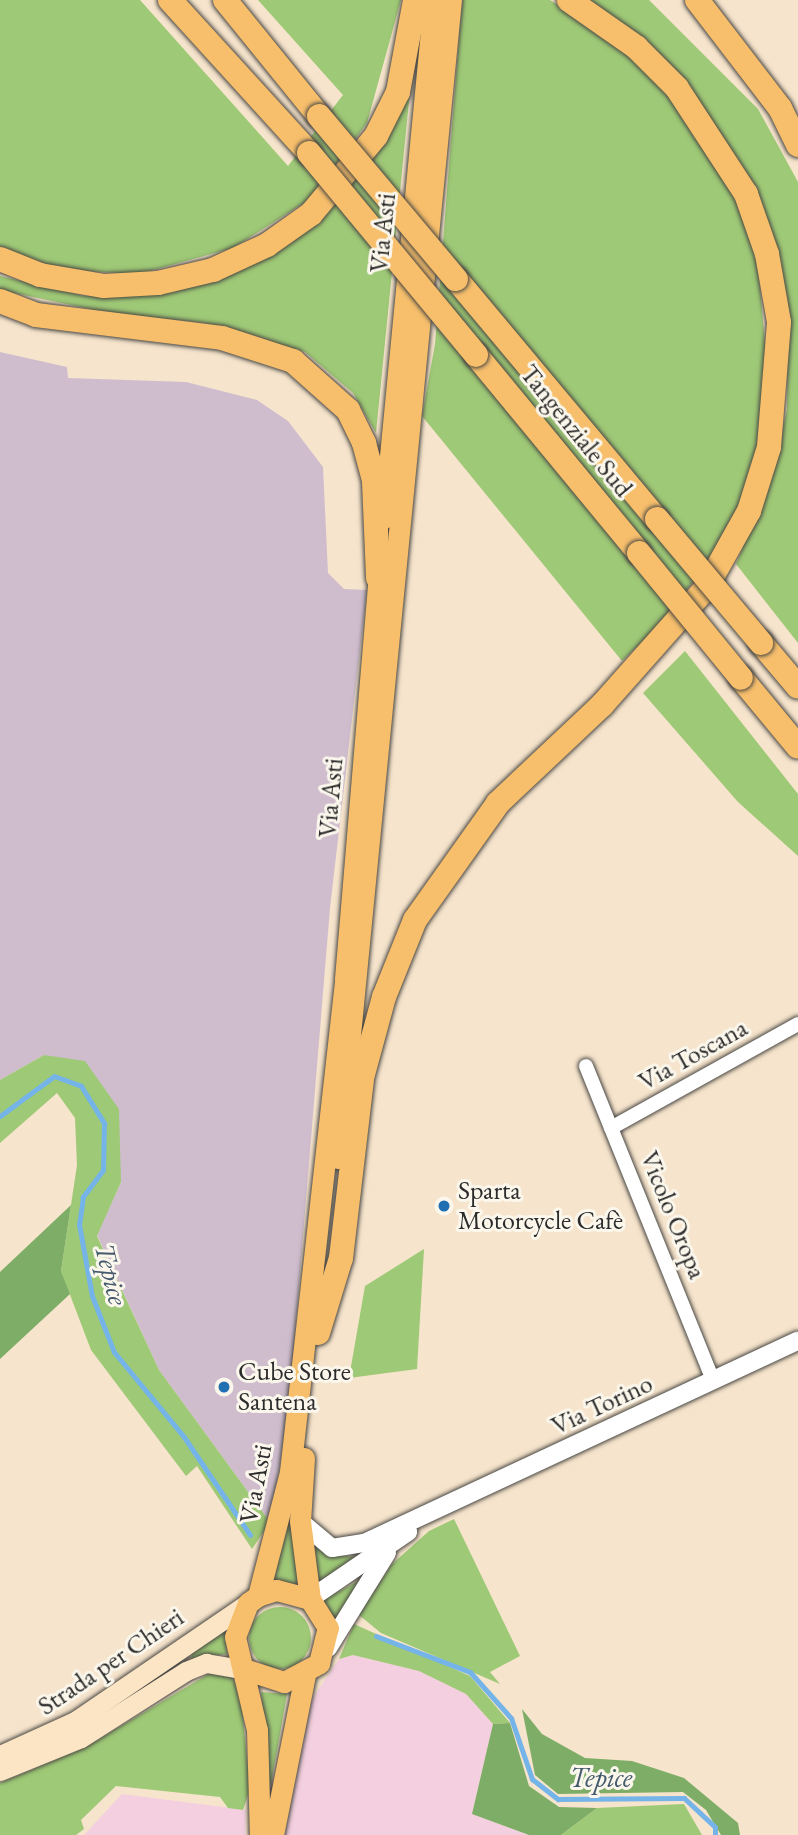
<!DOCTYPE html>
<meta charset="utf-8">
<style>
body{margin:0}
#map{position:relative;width:798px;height:1835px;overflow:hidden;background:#f6e4cc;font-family:"EB Garamond",serif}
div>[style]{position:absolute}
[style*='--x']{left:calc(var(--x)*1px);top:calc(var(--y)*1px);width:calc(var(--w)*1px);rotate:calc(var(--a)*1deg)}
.built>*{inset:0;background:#f3cfdf}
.industrial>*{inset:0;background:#cfbdce}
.green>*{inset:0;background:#9ec976}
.round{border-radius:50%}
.forest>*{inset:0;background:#7ead67}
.stream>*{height:5px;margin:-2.5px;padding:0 2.5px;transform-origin:2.5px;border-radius:2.5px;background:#75b4e8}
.roads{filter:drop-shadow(0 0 2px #494743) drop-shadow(0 0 2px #494743)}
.minor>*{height:14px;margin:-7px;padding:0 7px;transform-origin:7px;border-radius:7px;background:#fff}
.tertiary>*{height:18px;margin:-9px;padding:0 9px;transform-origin:9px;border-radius:9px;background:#fff}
.secondary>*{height:19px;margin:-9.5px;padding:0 9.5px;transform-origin:9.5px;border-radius:9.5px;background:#fce5c4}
.primary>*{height:21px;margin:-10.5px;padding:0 10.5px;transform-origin:10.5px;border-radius:10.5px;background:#f7bf6c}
.motorway>*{height:24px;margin:-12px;padding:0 12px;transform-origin:12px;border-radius:12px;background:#f7bf6c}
.bridges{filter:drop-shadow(0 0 2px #494743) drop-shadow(0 0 2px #494743)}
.motorway-bridge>*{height:24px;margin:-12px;padding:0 12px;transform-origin:12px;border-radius:12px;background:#f7bf6c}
.dots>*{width:19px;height:19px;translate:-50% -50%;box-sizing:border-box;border:4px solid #fbf7ec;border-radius:50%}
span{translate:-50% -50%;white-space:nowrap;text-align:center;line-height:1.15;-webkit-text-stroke:6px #fbf7ec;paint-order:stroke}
.street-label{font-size:26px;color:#2b2b2b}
.poi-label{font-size:26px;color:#2b2b2b}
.left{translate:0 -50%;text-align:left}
.water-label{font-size:28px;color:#455b6d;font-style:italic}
</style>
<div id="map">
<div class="built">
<i style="clip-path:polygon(353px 1655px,419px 1671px,466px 1694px,493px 1724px,472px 1814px,529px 1835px,283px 1835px,304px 1711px,339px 1659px)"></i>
<i style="clip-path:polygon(122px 1794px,246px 1810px,245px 1835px,84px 1835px)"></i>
</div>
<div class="industrial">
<i style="clip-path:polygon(0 352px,67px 367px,68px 378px,186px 382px,257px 400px,288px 421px,323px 467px,328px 573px,344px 589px,367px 590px,330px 908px,288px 1419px,270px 1522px,159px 1370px,97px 1235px,121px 1182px,44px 1055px,0 1080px)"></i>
</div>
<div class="green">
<i style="clip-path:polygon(0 0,140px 0,288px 166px,343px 95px,258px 0,401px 0,367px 123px,310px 199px,233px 248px,139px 274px,64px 270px,0 249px)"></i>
<i style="clip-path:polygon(462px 0,550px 0,606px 35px,673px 96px,736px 197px,757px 254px,768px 377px,758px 444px,740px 503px,718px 548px,660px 625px,622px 661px,422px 416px,435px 344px)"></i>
<i style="clip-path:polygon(587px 0,649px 0,758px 109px,798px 182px,798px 643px,736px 564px,773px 474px,787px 409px,788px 304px,738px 160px)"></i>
<i style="clip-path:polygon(410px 91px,376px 433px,353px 393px,305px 352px,205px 323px,109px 313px,0 290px,0 276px,84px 296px,154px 294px,283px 245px)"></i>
<i style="clip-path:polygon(685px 651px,798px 794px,798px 856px,738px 802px,643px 693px)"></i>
<i style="clip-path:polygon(44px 1055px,85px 1061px,119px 1109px,121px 1182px,97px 1236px,159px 1370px,270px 1522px,252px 1549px,197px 1466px,186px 1476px,91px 1350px,61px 1271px,77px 1165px,75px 1118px,57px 1093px,0 1143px,0 1080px)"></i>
<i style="clip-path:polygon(424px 1249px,417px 1369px,349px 1378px,365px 1286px)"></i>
<i style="clip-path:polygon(289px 1514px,295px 1514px,298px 1584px,273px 1583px)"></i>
<i style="clip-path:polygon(454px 1519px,520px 1656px,490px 1672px,500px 1684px,381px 1633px,359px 1615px,391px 1565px,429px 1531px)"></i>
<i style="clip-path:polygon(312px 1545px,333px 1555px,355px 1557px,318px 1586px)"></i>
<i style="clip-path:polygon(360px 1580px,337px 1618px,332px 1622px,323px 1600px)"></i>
<i class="round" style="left:249px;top:1607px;width:62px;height:62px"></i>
<i style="clip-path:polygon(354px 1624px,470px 1676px,510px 1723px,493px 1724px,466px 1694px,419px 1671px,353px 1655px,339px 1659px)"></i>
<i style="clip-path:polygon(226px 1627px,227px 1654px,191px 1659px,192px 1653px)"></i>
<i style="clip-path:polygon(212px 1672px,231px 1677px,240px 1689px,250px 1789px,243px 1810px,228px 1808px,220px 1797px,116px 1786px,81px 1820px,84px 1829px,76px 1835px,0 1835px,0 1783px,84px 1748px)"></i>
<i style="clip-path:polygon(261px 1692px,287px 1694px,271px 1784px,269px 1781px)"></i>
<i style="clip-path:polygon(684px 1804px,702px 1835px,561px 1835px,597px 1808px)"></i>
</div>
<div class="forest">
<i style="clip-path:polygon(71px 1205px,61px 1271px,70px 1294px,0 1359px,0 1272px)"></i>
<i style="clip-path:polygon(522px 1709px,542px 1734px,585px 1758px,632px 1761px,684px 1778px,738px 1823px,740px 1835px,721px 1835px,706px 1810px,683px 1792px,558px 1794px,535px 1775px)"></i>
<i style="clip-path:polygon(510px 1723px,529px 1786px,559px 1807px,597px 1808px,561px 1835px,529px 1835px,472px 1814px,493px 1724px)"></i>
</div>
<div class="stream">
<i style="--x:0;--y:1116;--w:67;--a:-36.5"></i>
<i style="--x:54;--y:1076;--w:29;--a:20"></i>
<i style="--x:81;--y:1086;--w:44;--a:58.1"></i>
<i style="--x:104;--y:1123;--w:47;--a:91.2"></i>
<i style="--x:103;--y:1170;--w:34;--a:127"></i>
<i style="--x:83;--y:1197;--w:27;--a:98"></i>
<i style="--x:79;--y:1224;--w:73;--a:79.8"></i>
<i style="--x:92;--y:1296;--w:60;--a:68.6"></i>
<i style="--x:114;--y:1352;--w:110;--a:50.5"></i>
<i style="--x:184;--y:1437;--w:118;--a:56"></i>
<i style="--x:376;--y:1636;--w:101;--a:21"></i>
<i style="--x:470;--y:1672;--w:62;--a:48.3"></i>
<i style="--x:511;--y:1718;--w:65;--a:71"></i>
<i style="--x:532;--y:1779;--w:33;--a:38"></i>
<i style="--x:558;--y:1799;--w:126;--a:-0.5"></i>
<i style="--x:684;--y:1798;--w:42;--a:43.1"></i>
<i style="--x:715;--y:1827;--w:8;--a:90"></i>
</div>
<div class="roads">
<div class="minor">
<i style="--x:586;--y:1066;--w:340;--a:68"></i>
<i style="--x:611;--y:1128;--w:214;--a:-29.1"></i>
</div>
<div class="tertiary">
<i style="--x:300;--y:1521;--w:42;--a:40.2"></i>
<i style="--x:332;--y:1548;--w:32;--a:-9"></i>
<i style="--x:364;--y:1543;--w:479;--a:-25"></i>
<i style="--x:310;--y:1599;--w:119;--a:-34.4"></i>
<i style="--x:328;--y:1648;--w:112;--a:-58.2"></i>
</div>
<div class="secondary">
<i style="--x:0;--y:1755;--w:82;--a:-24.4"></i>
<i style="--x:75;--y:1721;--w:209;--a:-34.3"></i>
<i style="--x:0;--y:1771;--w:87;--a:-22.2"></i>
<i style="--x:81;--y:1738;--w:125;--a:-32.5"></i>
<i style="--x:186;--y:1671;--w:22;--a:-22"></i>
<i style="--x:206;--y:1663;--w:42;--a:9.7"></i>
</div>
<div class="primary">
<i style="--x:384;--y:518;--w:520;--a:-84.49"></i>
<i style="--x:338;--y:1158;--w:1164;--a:-84.43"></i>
<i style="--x:304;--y:1458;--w:63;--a:93.6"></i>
<i style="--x:300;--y:1521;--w:79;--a:82.7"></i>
<i style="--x:258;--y:1596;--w:128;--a:-75.5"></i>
<i style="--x:290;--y:1472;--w:496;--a:-83.6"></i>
<i style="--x:345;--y:979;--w:416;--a:-85.2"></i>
<i style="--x:247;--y:1670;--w:39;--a:18"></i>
<i style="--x:284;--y:1682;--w:40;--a:-28"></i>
<i style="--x:319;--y:1663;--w:36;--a:-76"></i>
<i style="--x:328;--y:1628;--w:34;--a:-122"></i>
<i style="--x:310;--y:1599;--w:35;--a:-165"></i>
<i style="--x:276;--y:1590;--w:19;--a:162"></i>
<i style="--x:258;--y:1596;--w:12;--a:145"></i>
<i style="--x:248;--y:1603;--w:36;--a:111"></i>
<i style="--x:235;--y:1637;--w:96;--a:76.7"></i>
<i style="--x:257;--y:1730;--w:105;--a:88.4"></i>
<i style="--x:273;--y:1835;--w:163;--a:-78.7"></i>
</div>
<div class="motorway">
<i style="--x:170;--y:0;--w:207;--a:47.7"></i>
<i style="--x:225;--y:0;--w:149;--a:51"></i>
<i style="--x:697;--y:0;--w:136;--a:52.5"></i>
<i style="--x:780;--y:108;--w:41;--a:64.1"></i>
<i style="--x:0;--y:259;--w:43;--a:21.8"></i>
<i style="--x:40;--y:275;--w:65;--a:9.8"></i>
<i style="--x:104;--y:286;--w:54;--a:-3.2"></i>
<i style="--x:158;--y:283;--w:57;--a:-13.3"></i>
<i style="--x:213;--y:270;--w:60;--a:-24.8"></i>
<i style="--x:267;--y:245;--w:54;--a:-35.2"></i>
<i style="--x:311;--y:214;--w:102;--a:-50.2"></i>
<i style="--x:376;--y:136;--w:49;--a:-63.4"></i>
<i style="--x:398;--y:92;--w:94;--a:-79.5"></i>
<i style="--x:456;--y:279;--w:313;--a:50.1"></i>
<i style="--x:0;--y:301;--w:39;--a:21"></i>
<i style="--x:36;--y:315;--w:187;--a:7"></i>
<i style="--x:222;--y:338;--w:75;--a:17.9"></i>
<i style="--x:293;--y:361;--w:74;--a:41.7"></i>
<i style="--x:348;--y:410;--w:37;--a:64"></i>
<i style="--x:364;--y:443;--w:39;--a:75"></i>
<i style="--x:374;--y:481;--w:97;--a:87.6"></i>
<i style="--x:476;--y:355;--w:256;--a:50.5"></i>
<i style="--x:761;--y:643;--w:57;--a:49.9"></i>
<i style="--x:741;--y:678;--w:89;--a:50.4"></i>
<i style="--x:318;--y:1333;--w:78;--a:-73"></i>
<i style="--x:341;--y:1258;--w:181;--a:-83.3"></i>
<i style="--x:362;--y:1078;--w:84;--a:-74.8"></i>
<i style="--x:384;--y:997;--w:83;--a:-68.1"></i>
<i style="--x:415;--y:920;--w:143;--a:-54.6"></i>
<i style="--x:498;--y:803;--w:143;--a:-43.3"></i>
<i style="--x:602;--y:705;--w:157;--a:-48.4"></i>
<i style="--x:706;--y:588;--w:88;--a:-60.8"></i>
<i style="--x:749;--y:511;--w:67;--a:-72.6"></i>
<i style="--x:769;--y:447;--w:125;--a:-85.4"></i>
<i style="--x:779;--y:322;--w:69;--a:-100"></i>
<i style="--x:767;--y:254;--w:64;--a:-109.3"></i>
<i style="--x:746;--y:194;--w:126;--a:-123.1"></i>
<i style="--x:677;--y:88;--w:58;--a:-135"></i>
<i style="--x:636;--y:47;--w:82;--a:-145"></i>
</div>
</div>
<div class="bridges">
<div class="motorway-bridge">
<i style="--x:319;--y:116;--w:213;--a:50"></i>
<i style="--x:309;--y:153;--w:262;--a:50.4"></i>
<i style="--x:657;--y:519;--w:162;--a:50"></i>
<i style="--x:639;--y:553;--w:161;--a:50.8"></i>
</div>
</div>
<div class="dots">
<i style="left:444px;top:1206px;background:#1f6fb2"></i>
<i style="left:224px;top:1387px;background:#1f6fb2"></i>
</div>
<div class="street-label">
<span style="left:383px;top:233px;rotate:-84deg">Via Asti</span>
<span style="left:576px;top:431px;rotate:51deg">Tangenziale Sud</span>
<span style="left:331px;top:798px;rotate:-85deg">Via Asti</span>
<span style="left:693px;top:1055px;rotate:-29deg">Via Toscana</span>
<span style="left:673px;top:1215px;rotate:68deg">Vicolo Oropa</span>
<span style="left:602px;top:1405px;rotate:-25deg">Via Torino</span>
<span style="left:256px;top:1484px;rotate:-79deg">Via Asti</span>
<span style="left:111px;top:1662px;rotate:-34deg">Strada per Chieri</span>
</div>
<div class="poi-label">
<span class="left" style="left:458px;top:1206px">Sparta<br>Motorcycle Cafè</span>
<span class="left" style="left:238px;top:1387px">Cube Store<br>Santena</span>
</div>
<div class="water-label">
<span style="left:112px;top:1274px;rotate:76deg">Tepice</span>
<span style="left:601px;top:1777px">Tepice</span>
</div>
</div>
